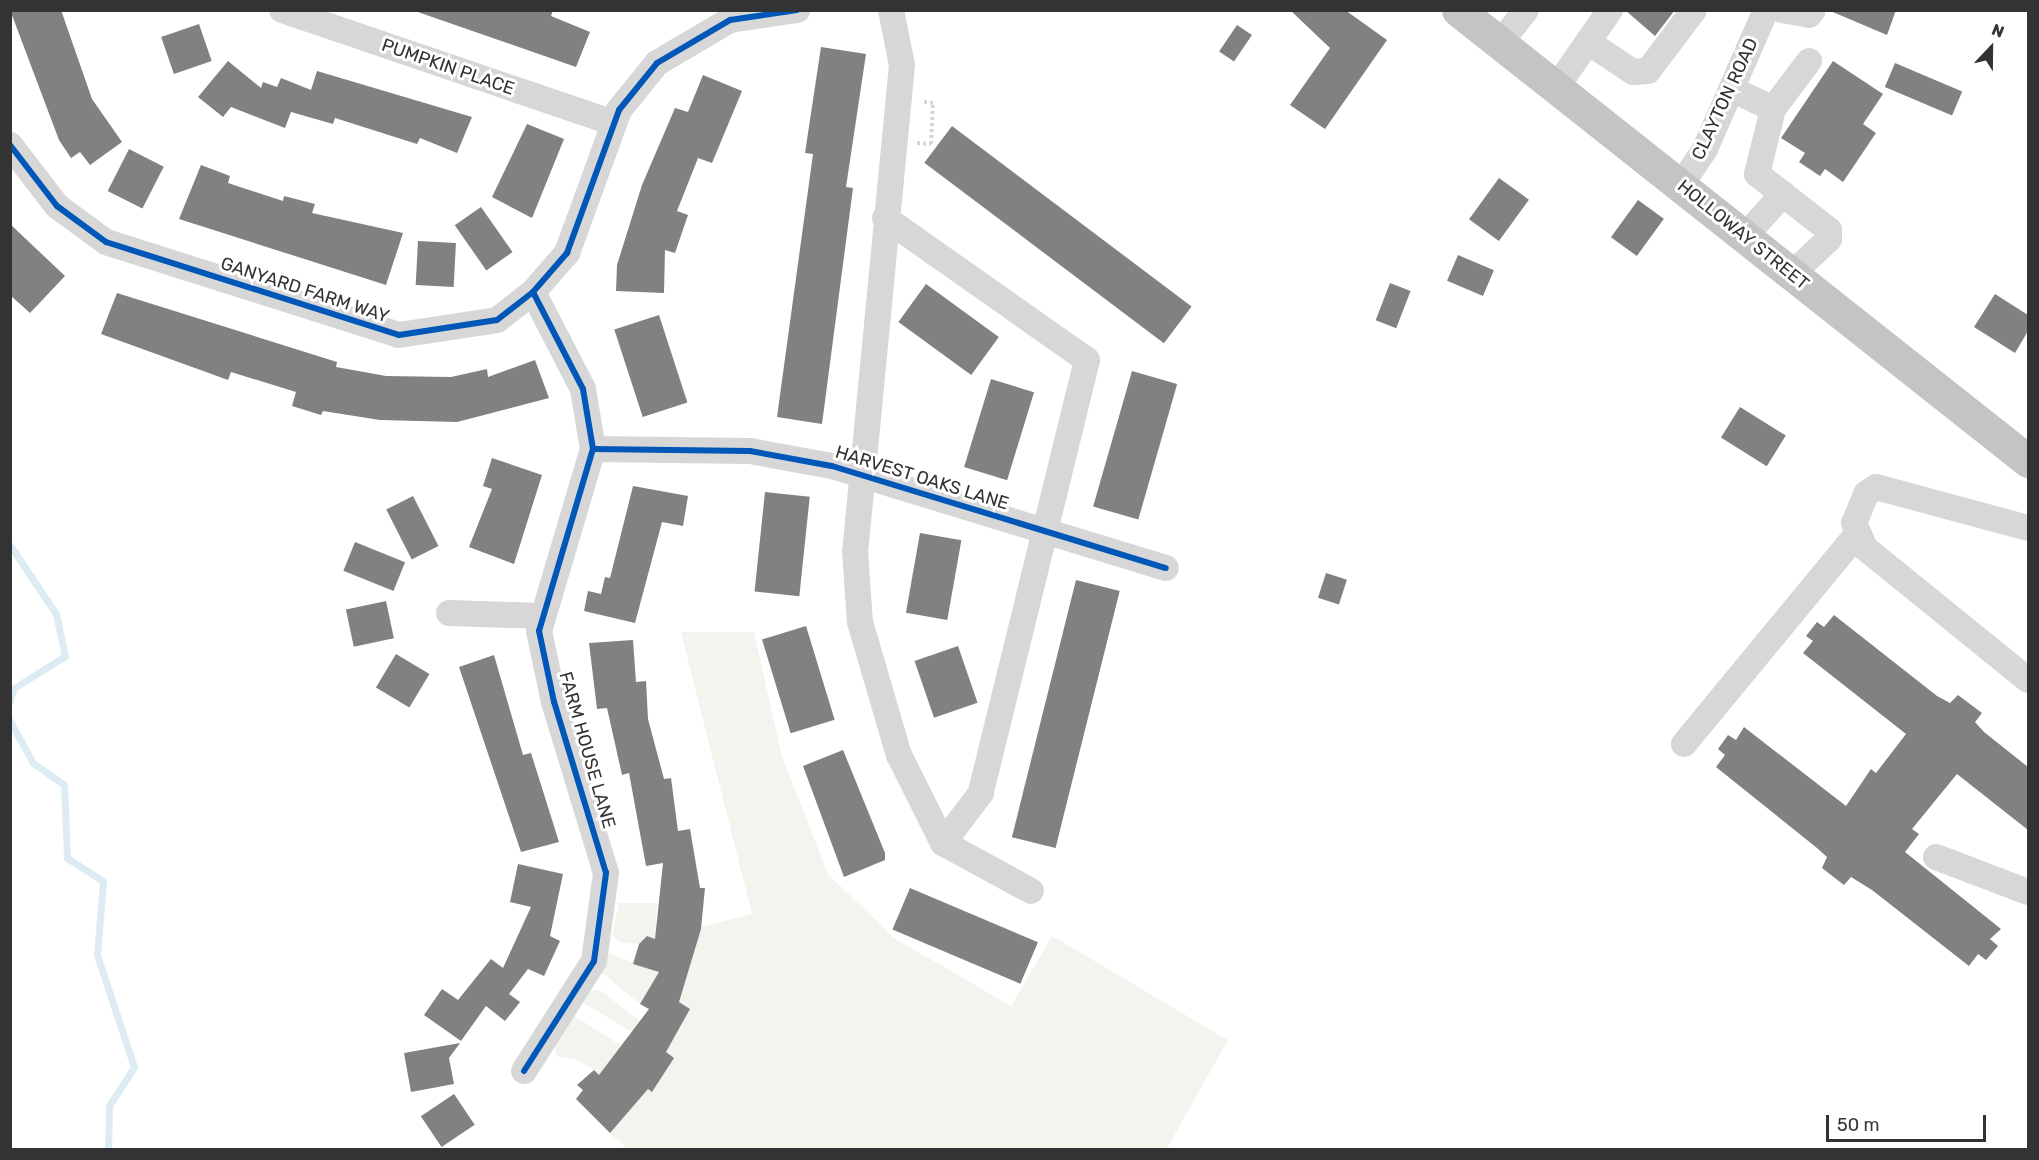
<!DOCTYPE html>
<style>
body{margin:0}
#map{position:relative;width:2039px;height:1160px;overflow:hidden;background:#fff;font-family:Rubik,sans-serif}
div>[style]{position:absolute}
[style*='--x']{left:calc(var(--x)*1px);top:calc(var(--y)*1px);width:calc(var(--w)*1px);rotate:calc(var(--a)*1deg)}
.green>*{inset:0;background:#f1f5ed}
.stream>*{height:7px;margin:-3.5px;padding:0 3.5px;transform-origin:3.5px;border-radius:3.5px;background:#ddebf3}
.building>*{inset:0;background:#818181;transform-origin:0 0}
.path>*{height:4px;margin-top:-2px;transform-origin:0;background:repeating-linear-gradient(90deg,#d6d6d6 0 3px,transparent 0 6px)}
.minor>*{height:26px;margin:-13px;padding:0 13px;transform-origin:13px;border-radius:13px;background:#d7d7d7}
.highway>*{height:33px;margin:-16.5px;padding:0 16.5px;transform-origin:16.5px;border-radius:16.5px;background:#c4c4c4}
.cycleway>*{height:6px;margin:-3px;padding:0 3px;transform-origin:3px;border-radius:3px;background:#0057b8}
span{translate:-50% -50%;white-space:nowrap;text-align:center;line-height:1.15;-webkit-text-stroke:6px #fff;paint-order:stroke}
.street-label{font-size:18px;color:#333}
.frame{position:absolute;inset:0;border:12px solid #333;pointer-events:none}
.north{position:absolute;left:1961px;top:18px;width:60px;height:60px;-webkit-text-stroke:4px #fff;paint-order:stroke;rotate:22deg;font-size:16px;font-weight:700;line-height:24px;text-align:center;color:#333}
.north::after{content:'';display:block;margin:auto;width:21px;height:27px;background:#333;clip-path:polygon(50% 0,100% 100%,50% 72%,0 100%)}
.scale{position:absolute;left:1826px;top:1115px;width:160px;height:27px;box-sizing:border-box;border:3px solid #333;border-top:0;padding-left:8px;font-size:18px;line-height:21px;white-space:nowrap;color:#333;-webkit-text-stroke:4px #fff;paint-order:stroke}
</style>
<div id="map">
<div class="green">
<i style="clip-path:polygon(681px 632px,754px 632px,782px 757px,828px 874px,894px 938px,1011px 1006px,1052px 936px,1228px 1040px,1166px 1150px,627px 1149px,610px 1133px,632px 1107px,594px 1070px,577px 1060px,556px 1056px,555px 1044px,573px 1015px,622px 1046px,620px 1071px,652px 1092px,674px 1058px,582px 1002px,590px 990px,600px 990px,670px 1044px,690px 1009px,651px 985px,640px 1004px,600px 971px,607px 953px,685px 981px,694px 950px,647px 936px,639px 944px,621px 943px,612px 935px,619px 903px,657px 903px,656px 926px,701px 927px,752px 914px)"></i>
</div>
<div class="stream">
<i style="--x:10;--y:545;--w:83;--a:56.3"></i>
<i style="--x:56;--y:614;--w:43;--a:77.9"></i>
<i style="--x:65;--y:656;--w:60;--a:147.9"></i>
<i style="--x:14;--y:688;--w:13;--a:108"></i>
<i style="--x:10;--y:721;--w:48;--a:61.3"></i>
<i style="--x:33;--y:763;--w:38;--a:35"></i>
<i style="--x:64;--y:785;--w:73;--a:87.6"></i>
<i style="--x:67;--y:858;--w:43;--a:32.6"></i>
<i style="--x:103;--y:881;--w:74;--a:94.6"></i>
<i style="--x:97;--y:955;--w:118;--a:71.7"></i>
<i style="--x:134;--y:1067;--w:46;--a:122.7"></i>
<i style="--x:109;--y:1106;--w:44;--a:91.3"></i>
</div>
<div class="building">
<i style="clip-path:polygon(10px 10px,61px 10px,92px 99px,122px 142px,90px 165px,80px 152px,71px 158px,59px 140px)"></i>
<i style="clip-path:polygon(412px 10px,553px 10px,551px 16px,590px 32px,576px 67px)"></i>
<i style="clip-path:polygon(1290px 10px,1345px 10px,1387px 40px,1325px 129px,1290px 105px,1330px 48px)"></i>
<i style="clip-path:polygon(1625px 10px,1675px 10px,1655px 36px)"></i>
<i style="clip-path:polygon(1828px 10px,1896px 10px,1887px 35px)"></i>
<i style="left:199px;top:24px;width:39px;height:40px;rotate:71deg"></i>
<i style="left:1237px;top:25px;width:18px;height:32px;rotate:34deg"></i>
<i style="clip-path:polygon(821px 47px,866px 54px,846px 187px,853px 188px,822px 424px,777px 417px,813px 154px,805px 153px)"></i>
<i style="clip-path:polygon(228px 61px,261px 88px,263px 82px,277px 87px,281px 78px,311px 90px,317px 71px,472px 117px,457px 153px,420px 138px,417px 144px,335px 118px,333px 124px,291px 112px,285px 128px,231px 107px,223px 117px,198px 97px)"></i>
<i style="clip-path:polygon(1833px 61px,1883px 94px,1863px 124px,1876px 133px,1843px 182px,1825px 169px,1820px 176px,1799px 162px,1805px 153px,1781px 138px)"></i>
<i style="left:1895px;top:63px;width:73px;height:26px;rotate:23deg"></i>
<i style="clip-path:polygon(703px 75px,742px 91px,712px 163px,698px 158px,677px 211px,688px 215px,675px 253px,665px 250px,664px 293px,616px 291px,617px 265px,642px 185px,675px 108px,688px 112px)"></i>
<i style="clip-path:polygon(527px 124px,564px 139px,532px 218px,492px 197px)"></i>
<i style="left:952px;top:126px;width:300px;height:46px;rotate:37deg"></i>
<i style="left:129px;top:149px;width:39px;height:47px;rotate:27deg"></i>
<i style="clip-path:polygon(201px 165px,230px 176px,228px 183px,283px 201px,284px 196px,315px 204px,312px 213px,403px 233px,386px 285px,179px 219px)"></i>
<i style="left:1499px;top:178px;width:37px;height:51px;rotate:36deg"></i>
<i style="left:1638px;top:200px;width:32px;height:46px;rotate:36deg"></i>
<i style="left:481px;top:207px;width:55px;height:32px;rotate:55deg"></i>
<i style="clip-path:polygon(10px 224px,65px 276px,30px 313px,10px 295px)"></i>
<i style="left:418px;top:241px;width:38px;height:44px;rotate:3deg"></i>
<i style="left:1458px;top:255px;width:39px;height:28px;rotate:23deg"></i>
<i style="left:1390px;top:283px;width:22px;height:40px;rotate:21deg"></i>
<i style="left:926px;top:284px;width:90px;height:47px;rotate:36deg"></i>
<i style="clip-path:polygon(117px 293px,337px 362px,336px 367px,386px 376px,451px 377px,487px 369px,488px 377px,535px 360px,549px 398px,457px 422px,380px 420px,323px 411px,321px 415px,292px 406px,296px 392px,231px 372px,228px 380px,101px 334px)"></i>
<i style="clip-path:polygon(1995px 294px,2028px 315px,2028px 331px,2015px 353px,1974px 327px)"></i>
<i style="left:659px;top:315px;width:92px;height:47px;rotate:72deg"></i>
<i style="left:1132px;top:371px;width:47px;height:141px;rotate:16deg"></i>
<i style="left:991px;top:379px;width:45px;height:92px;rotate:17deg"></i>
<i style="left:1740px;top:407px;width:54px;height:36px;rotate:32deg"></i>
<i style="clip-path:polygon(492px 458px,542px 475px,514px 564px,469px 547px,492px 489px,483px 486px)"></i>
<i style="clip-path:polygon(633px 486px,688px 496px,683px 526px,662px 522px,635px 623px,584px 611px,588px 591px,601px 594px,605px 577px,610px 578px)"></i>
<i style="left:765px;top:492px;width:45px;height:100px;rotate:6deg"></i>
<i style="left:413px;top:496px;width:56px;height:30px;rotate:63deg"></i>
<i style="left:920px;top:533px;width:42px;height:81px;rotate:10deg"></i>
<i style="left:355px;top:542px;width:54px;height:31px;rotate:22deg"></i>
<i style="left:1326px;top:573px;width:22px;height:26px;rotate:18deg"></i>
<i style="left:1076px;top:580px;width:45px;height:265px;rotate:14deg"></i>
<i style="left:386px;top:601px;width:38px;height:41px;rotate:78deg"></i>
<i style="clip-path:polygon(1834px 615px,1937px 696px,1950px 703px,1958px 695px,1982px 713px,1975px 722px,1984px 732px,2028px 767px,2028px 830px,1957px 774px,1912px 829px,1919px 834px,1905px 852px,2001px 929px,1990px 939px,1998px 946px,1986px 960px,1978px 954px,1969px 966px,1872px 890px,1851px 877px,1844px 885px,1822px 868px,1827px 857px,1817px 848px,1716px 767px,1725px 755px,1718px 749px,1728px 735px,1736px 740px,1744px 727px,1846px 806px,1871px 769px,1876px 773px,1906px 734px,1803px 653px,1813px 641px,1806px 636px,1817px 622px,1824px 627px)"></i>
<i style="left:806px;top:626px;width:98px;height:46px;rotate:73deg"></i>
<i style="clip-path:polygon(633px 640px,636px 682px,646px 681px,648px 719px,664px 779px,671px 778px,678px 831px,690px 829px,700px 888px,705px 888px,701px 929px,679px 1002px,690px 1009px,666px 1052px,674px 1058px,652px 1092px,648px 1089px,610px 1133px,576px 1099px,583px 1090px,577px 1085px,594px 1070px,599px 1075px,649px 1009px,640px 1004px,659px 972px,633px 964px,639px 944px,647px 936px,655px 939px,663px 863px,646px 866px,629px 773px,622px 775px,607px 708px,597px 709px,589px 643px)"></i>
<i style="left:958px;top:646px;width:60px;height:46px;rotate:71deg"></i>
<i style="left:396px;top:654px;width:39px;height:39px;rotate:31deg"></i>
<i style="clip-path:polygon(494px 655px,523px 755px,531px 753px,559px 842px,521px 852px,459px 667px)"></i>
<i style="clip-path:polygon(843px 750px,885px 853px,885px 860px,844px 877px,803px 766px)"></i>
<i style="clip-path:polygon(518px 864px,563px 874px,550px 936px,560px 941px,544px 976px,528px 969px,509px 994px,520px 1002px,505px 1021px,486px 1006px,461px 1041px,424px 1015px,442px 989px,458px 1000px,491px 959px,503px 968px,531px 907px,510px 902px)"></i>
<i style="left:910px;top:888px;width:139px;height:45px;rotate:23deg"></i>
<i style="clip-path:polygon(460px 1043px,449px 1058px,454px 1084px,411px 1092px,404px 1053px)"></i>
<i style="left:454px;top:1094px;width:37px;height:40px;rotate:56deg"></i>
</div>
<div class="path">
<i style="--x:917;--y:143;--w:14;--a:4"></i>
<i style="--x:931;--y:144;--w:41;--a:-87.2"></i>
<i style="--x:933;--y:103;--w:12;--a:-171"></i>
</div>
<div class="minor">
<i style="--x:282;--y:10;--w:350;--a:18.8"></i>
<i style="--x:891;--y:10;--w:56;--a:78.7"></i>
<i style="--x:902;--y:65;--w:488;--a:95.5"></i>
<i style="--x:855;--y:551;--w:71;--a:86"></i>
<i style="--x:860;--y:622;--w:139;--a:73.7"></i>
<i style="--x:899;--y:755;--w:98;--a:63.4"></i>
<i style="--x:943;--y:843;--w:100;--a:28.6"></i>
<i style="--x:1782;--y:10;--w:27;--a:10"></i>
<i style="--x:1809;--y:15;--w:6;--a:-51"></i>
<i style="--x:1588;--y:42;--w:54;--a:33.7"></i>
<i style="--x:1633;--y:72;--w:15;--a:-4"></i>
<i style="--x:1648;--y:71;--w:76;--a:-53"></i>
<i style="--x:1500;--y:43;--w:42;--a:-51.8"></i>
<i style="--x:1556;--y:88;--w:95;--a:-55.3"></i>
<i style="--x:1732;--y:89;--w:46;--a:26"></i>
<i style="--x:1773;--y:109;--w:60;--a:-53.1"></i>
<i style="--x:1773;--y:109;--w:67;--a:103.8"></i>
<i style="--x:1757;--y:174;--w:91;--a:37.9"></i>
<i style="--x:1829;--y:230;--w:9;--a:90"></i>
<i style="--x:1829;--y:239;--w:51;--a:136.6"></i>
<i style="--x:10;--y:145;--w:77;--a:52.4"></i>
<i style="--x:57;--y:206;--w:61;--a:36.3"></i>
<i style="--x:106;--y:242;--w:307;--a:17.6"></i>
<i style="--x:399;--y:335;--w:99;--a:-8.7"></i>
<i style="--x:497;--y:320;--w:46;--a:-37.9"></i>
<i style="--x:533;--y:292;--w:52;--a:-48.9"></i>
<i style="--x:567;--y:253;--w:152;--a:-70"></i>
<i style="--x:619;--y:110;--w:60;--a:-51"></i>
<i style="--x:657;--y:63;--w:85;--a:-30.5"></i>
<i style="--x:730;--y:20;--w:68;--a:-8.5"></i>
<i style="--x:1681;--y:185;--w:43;--a:-56.3"></i>
<i style="--x:1705;--y:149;--w:152;--a:-66.3"></i>
<i style="--x:885;--y:218;--w:247;--a:35.1"></i>
<i style="--x:1087;--y:360;--w:446;--a:103.8"></i>
<i style="--x:981;--y:793;--w:63;--a:127.2"></i>
<i style="--x:1745;--y:236;--w:57;--a:-47.9"></i>
<i style="--x:593;--y:449;--w:157;--a:0.7"></i>
<i style="--x:750;--y:451;--w:83;--a:10.4"></i>
<i style="--x:832;--y:466;--w:349;--a:17"></i>
<i style="--x:2028;--y:528;--w:157;--a:-164.9"></i>
<i style="--x:1876;--y:487;--w:12;--a:145"></i>
<i style="--x:1866;--y:494;--w:31;--a:112"></i>
<i style="--x:1854;--y:523;--w:27;--a:66"></i>
<i style="--x:1865;--y:548;--w:210;--a:39"></i>
<i style="--x:449;--y:613;--w:94;--a:1.8"></i>
<i style="--x:1684;--y:744;--w:272;--a:-50.5"></i>
<i style="--x:1936;--y:857;--w:98;--a:20.8"></i>
<i style="--x:524;--y:1071;--w:130;--a:-57.5"></i>
<i style="--x:594;--y:961;--w:89;--a:-82.2"></i>
<i style="--x:606;--y:873;--w:179;--a:-106.9"></i>
<i style="--x:554;--y:702;--w:73;--a:-101.9"></i>
<i style="--x:539;--y:631;--w:190;--a:-73.5"></i>
<i style="--x:593;--y:449;--w:61;--a:-99.5"></i>
<i style="--x:583;--y:389;--w:109;--a:-117.3"></i>
</div>
<div class="highway">
<i style="--x:1458;--y:10;--w:727;--a:38.35"></i>
</div>
<div class="cycleway">
<i style="--x:10;--y:145;--w:77;--a:52.4"></i>
<i style="--x:57;--y:206;--w:61;--a:36.3"></i>
<i style="--x:106;--y:242;--w:307;--a:17.6"></i>
<i style="--x:399;--y:335;--w:99;--a:-8.7"></i>
<i style="--x:497;--y:320;--w:46;--a:-37.9"></i>
<i style="--x:533;--y:292;--w:52;--a:-48.9"></i>
<i style="--x:567;--y:253;--w:152;--a:-70"></i>
<i style="--x:619;--y:110;--w:60;--a:-51"></i>
<i style="--x:657;--y:63;--w:85;--a:-30.5"></i>
<i style="--x:730;--y:20;--w:68;--a:-8.5"></i>
<i style="--x:593;--y:449;--w:157;--a:0.7"></i>
<i style="--x:750;--y:451;--w:83;--a:10.4"></i>
<i style="--x:832;--y:466;--w:349;--a:17"></i>
<i style="--x:524;--y:1071;--w:130;--a:-57.5"></i>
<i style="--x:594;--y:961;--w:89;--a:-82.2"></i>
<i style="--x:606;--y:873;--w:179;--a:-106.9"></i>
<i style="--x:554;--y:702;--w:73;--a:-101.9"></i>
<i style="--x:539;--y:631;--w:190;--a:-73.5"></i>
<i style="--x:593;--y:449;--w:61;--a:-99.5"></i>
<i style="--x:583;--y:389;--w:109;--a:-117.3"></i>
</div>
<div class="street-label">
<span style="left:448px;top:67px;rotate:19deg">PUMPKIN PLACE</span>
<span style="left:1725px;top:99px;rotate:-65deg">CLAYTON ROAD</span>
<span style="left:1743px;top:235px;rotate:39deg">HOLLOWAY STREET</span>
<span style="left:305px;top:290px;rotate:18deg">GANYARD FARM WAY</span>
<span style="left:922px;top:478px;rotate:17deg">HARVEST OAKS LANE</span>
<span style="left:587px;top:750px;rotate:74deg">FARM HOUSE LANE</span>
</div>
<div class="frame"></div>
<div class="north">N</div>
<div class="scale">50 m</div>
</div>
